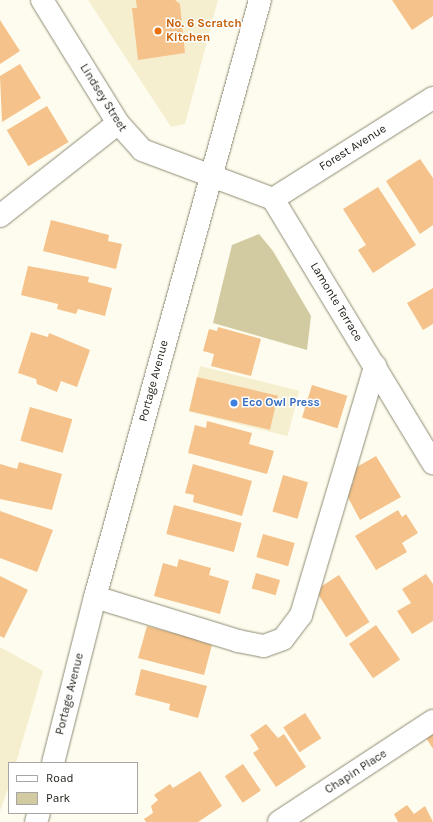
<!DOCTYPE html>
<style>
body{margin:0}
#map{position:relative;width:433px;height:822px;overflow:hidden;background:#fefcee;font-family:Karla,sans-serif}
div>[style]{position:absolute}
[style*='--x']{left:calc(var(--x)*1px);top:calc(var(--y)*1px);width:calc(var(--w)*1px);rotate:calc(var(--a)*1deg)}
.built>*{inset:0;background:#f5efd0;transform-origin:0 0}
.green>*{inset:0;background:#d2cba2}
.building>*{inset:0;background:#f4c28a;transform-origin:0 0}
.roads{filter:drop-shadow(0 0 1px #8e8b75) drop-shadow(0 0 1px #8e8b75)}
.minor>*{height:22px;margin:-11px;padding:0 11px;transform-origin:11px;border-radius:11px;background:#fff}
.major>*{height:22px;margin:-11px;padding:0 11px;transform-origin:11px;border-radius:11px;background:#fff}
.dots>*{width:11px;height:11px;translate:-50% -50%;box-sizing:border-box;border:2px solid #fff;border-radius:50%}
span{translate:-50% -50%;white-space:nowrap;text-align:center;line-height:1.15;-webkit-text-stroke:3px #fff;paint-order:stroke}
.food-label{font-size:12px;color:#c56008;font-weight:700}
.left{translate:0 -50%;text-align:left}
.street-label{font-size:12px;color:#232119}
.shop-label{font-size:12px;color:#366cbe;font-weight:700}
.legend{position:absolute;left:8px;top:762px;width:130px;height:52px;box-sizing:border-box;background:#fff;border:1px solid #a7a6a3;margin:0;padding:5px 7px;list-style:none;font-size:12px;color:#232119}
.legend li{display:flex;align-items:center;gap:8px;height:20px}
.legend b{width:20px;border:1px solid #a7a6a3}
</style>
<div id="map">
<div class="built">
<i style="clip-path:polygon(88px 0,218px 0,185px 124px,171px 127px)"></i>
<i style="left:200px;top:366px;width:102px;height:47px;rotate:14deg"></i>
<i style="clip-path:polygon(0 647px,43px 671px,16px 763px,9px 763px,9px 786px,0 811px)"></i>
</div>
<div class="green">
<i style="clip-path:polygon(259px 234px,273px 251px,311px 316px,307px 350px,213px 323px,232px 245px)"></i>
</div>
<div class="building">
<i style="clip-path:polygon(136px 0,175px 0,180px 4px,185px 53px,138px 60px,132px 8px,137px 8px)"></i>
<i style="clip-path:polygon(392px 0,433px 0,433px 16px,412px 30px)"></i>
<i style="clip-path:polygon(0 20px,20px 51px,0 64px)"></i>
<i style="clip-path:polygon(20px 64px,41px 98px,2px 122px,0 76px)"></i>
<i style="left:47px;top:106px;width:42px;height:47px;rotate:59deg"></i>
<i style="clip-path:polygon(420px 159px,433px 178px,433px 225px,420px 234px,386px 181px)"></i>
<i style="clip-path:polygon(378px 187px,416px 245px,373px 273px,358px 250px,366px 245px,343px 209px)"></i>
<i style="clip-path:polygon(51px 220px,109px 235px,108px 241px,122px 244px,116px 269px,43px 251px)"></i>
<i style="clip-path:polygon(28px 266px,89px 277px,88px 282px,112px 288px,105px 316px,78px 309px,76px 314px,57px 309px,58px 304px,21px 295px)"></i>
<i style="clip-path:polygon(433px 288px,433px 324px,423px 330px,407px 303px)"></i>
<i style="clip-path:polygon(218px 327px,261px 339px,251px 376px,211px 366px,214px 354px,203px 351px,209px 329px,217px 331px)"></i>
<i style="clip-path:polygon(31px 332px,48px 337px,49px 333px,90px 350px,77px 387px,61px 381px,57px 392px,37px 384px,36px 379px,18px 373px)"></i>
<i style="left:197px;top:377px;width:83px;height:35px;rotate:13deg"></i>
<i style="left:312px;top:385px;width:37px;height:34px;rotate:17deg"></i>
<i style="left:30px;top:407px;width:44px;height:35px;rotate:16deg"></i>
<i style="clip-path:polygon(207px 421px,252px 433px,249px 444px,274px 451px,267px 474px,188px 453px,195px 425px,206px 428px)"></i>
<i style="clip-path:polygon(376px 456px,401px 497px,360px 520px,343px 488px,354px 482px,348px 472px)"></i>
<i style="clip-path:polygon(19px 462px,62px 474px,52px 510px,0 499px,0 464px,17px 469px)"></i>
<i style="clip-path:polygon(193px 464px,252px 481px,242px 516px,193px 502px,194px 495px,185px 493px)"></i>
<i style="left:283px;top:475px;width:26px;height:38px;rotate:16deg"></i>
<i style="left:174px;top:505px;width:70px;height:30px;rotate:15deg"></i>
<i style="clip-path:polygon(398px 510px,402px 517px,406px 514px,418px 533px,402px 543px,407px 552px,376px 570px,355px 536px)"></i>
<i style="clip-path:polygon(0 511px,53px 530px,37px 572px,0 558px)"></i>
<i style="left:263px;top:534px;width:33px;height:24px;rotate:16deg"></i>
<i style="clip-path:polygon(179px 559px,211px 568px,209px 575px,229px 581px,220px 614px,154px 596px,163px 563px,177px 567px)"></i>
<i style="left:256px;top:573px;width:25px;height:16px;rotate:16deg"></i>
<i style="clip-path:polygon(426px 574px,433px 584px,433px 621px,412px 634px,397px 611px,411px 603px,402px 589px)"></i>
<i style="left:339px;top:575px;width:56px;height:28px;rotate:57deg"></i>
<i style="clip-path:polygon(0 576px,28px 590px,4px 638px,0 636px)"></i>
<i style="left:376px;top:625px;width:42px;height:33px;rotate:55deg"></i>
<i style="clip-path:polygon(147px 626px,177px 634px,198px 635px,199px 641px,212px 645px,204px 675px,138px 658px)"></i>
<i style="clip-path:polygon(141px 669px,207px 686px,198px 718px,169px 710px,170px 704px,135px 695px)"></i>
<i style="left:305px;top:713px;width:30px;height:26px;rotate:57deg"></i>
<i style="clip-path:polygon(266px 724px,278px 738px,284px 734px,306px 767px,276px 787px,253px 753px,259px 749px,250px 735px)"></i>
<i style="clip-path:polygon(433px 730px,433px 749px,425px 736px)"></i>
<i style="left:243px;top:764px;width:32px;height:22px;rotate:56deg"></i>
<i style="clip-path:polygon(200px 771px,222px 806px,198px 822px,146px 822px,144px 819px,153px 813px,151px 806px,158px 800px,154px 795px,170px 784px,173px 788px)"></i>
<i style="clip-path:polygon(407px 805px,414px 814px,425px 806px,433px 822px,398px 822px,394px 814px)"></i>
</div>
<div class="roads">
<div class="minor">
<i style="--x:42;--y:0;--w:145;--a:58.3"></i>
<i style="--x:118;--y:123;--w:36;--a:48"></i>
<i style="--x:142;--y:150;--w:140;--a:20.5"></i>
<i style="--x:273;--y:199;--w:309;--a:58.8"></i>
<i style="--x:273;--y:199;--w:189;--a:-32.3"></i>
<i style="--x:0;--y:216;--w:150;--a:-38.2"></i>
<i style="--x:95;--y:597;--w:150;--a:17.1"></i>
<i style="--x:238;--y:641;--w:26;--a:11"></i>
<i style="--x:264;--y:646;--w:20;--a:-20"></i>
<i style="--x:283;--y:639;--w:30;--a:-53"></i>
<i style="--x:301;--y:615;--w:260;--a:-73.4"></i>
<i style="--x:279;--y:822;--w:184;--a:-33.3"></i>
</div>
<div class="major">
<i style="--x:53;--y:763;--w:171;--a:-75.8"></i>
<i style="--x:95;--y:597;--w:619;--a:-74.55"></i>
<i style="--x:36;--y:822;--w:9;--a:-72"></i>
</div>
</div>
<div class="dots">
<i style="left:158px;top:31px;background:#e8710a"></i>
<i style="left:234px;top:403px;background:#3f7fe0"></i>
</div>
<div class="food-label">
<span class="left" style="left:166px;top:31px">No. 6 Scratch<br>Kitchen</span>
</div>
<div class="street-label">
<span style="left:103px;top:98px;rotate:58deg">Lindsey Street</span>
<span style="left:353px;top:148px;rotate:-32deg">Forest Avenue</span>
<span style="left:336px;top:302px;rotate:59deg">Lamonte Terrace</span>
<span style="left:154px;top:381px;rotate:-75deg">Portage Avenue</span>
<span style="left:70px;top:694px;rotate:-76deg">Portage Avenue</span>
<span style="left:356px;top:772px;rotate:-33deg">Chapin Place</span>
</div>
<div class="shop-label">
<span class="left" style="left:242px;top:403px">Eco Owl Press</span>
</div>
<ul class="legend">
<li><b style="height:5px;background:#fff"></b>Road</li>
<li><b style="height:11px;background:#d2cba2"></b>Park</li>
</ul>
</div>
